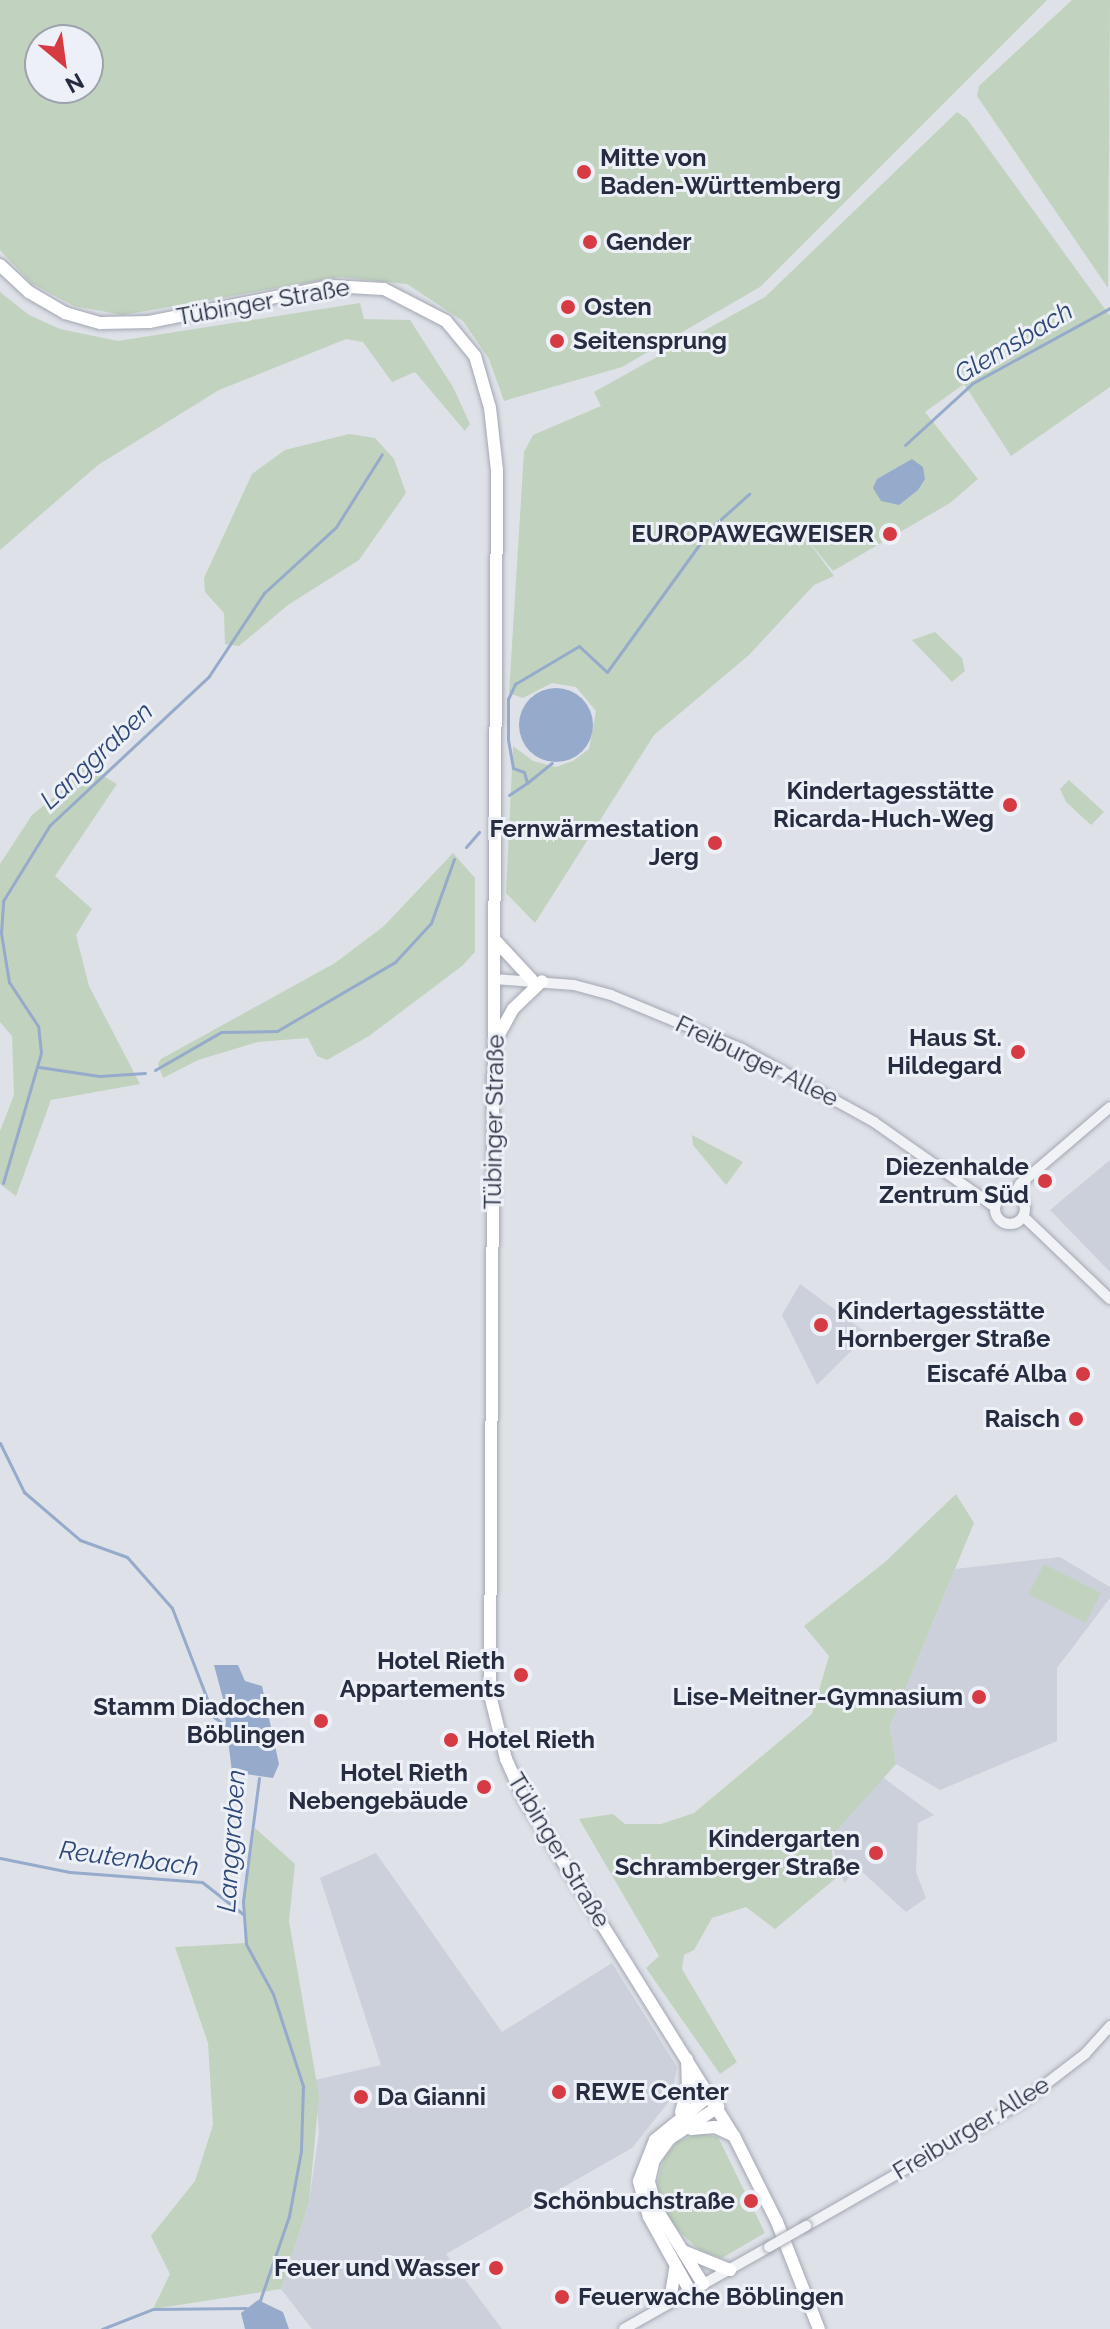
<!DOCTYPE html>
<meta charset="utf-8">
<style>
body{margin:0}
#map{position:relative;width:1110px;height:2329px;overflow:hidden;background:#dee1e8;font-family:Raleway,sans-serif}
div>[style]{position:absolute}
[style*='--x']{left:calc(var(--x)*1px);top:calc(var(--y)*1px);width:calc(var(--w)*1px);rotate:calc(var(--a)*1deg)}
.built>*{inset:0;background:#ccd0da}
.green>*{inset:0;background:#c1d3be;transform-origin:0 0}
.water>*{inset:0;background:#96abcb}
.round{border-radius:50%}
.stream>*{height:3px;margin:-1.5px;padding:0 1.5px;transform-origin:1.5px;border-radius:1.5px;background:#96abcb}
.roads{filter:drop-shadow(0 0 2px #a3a7b2) drop-shadow(0 0 2px #a3a7b2)}
.tertiary>*{height:10px;margin:-5px;padding:0 5px;transform-origin:5px;border-radius:5px;background:#f1f2f6}
.tertiary>.ring{margin:-5px;padding:0;box-sizing:content-box;background:none;border:10px solid #f1f2f6;border-radius:50%}
.secondary>*{height:12px;margin:-6px;padding:0 6px;transform-origin:6px;border-radius:6px;background:#fff}
.bridges{filter:drop-shadow(0 0 2px #a3a7b2) drop-shadow(0 0 2px #a3a7b2)}
.tertiary-bridge>*{height:10px;margin:-5px;padding:0 5px;transform-origin:5px;border-radius:5px;background:#f1f2f6}
.dots>*{width:22px;height:22px;translate:-50% -50%;box-sizing:border-box;border:4px solid #edf0f6;border-radius:50%}
span{translate:-50% -50%;white-space:nowrap;text-align:center;line-height:1.15;-webkit-text-stroke:6px #edf0f6;paint-order:stroke}
.poi-label{font-size:24px;color:#262d40;font-weight:700}
.left{translate:0 -50%;text-align:left}
.right{translate:-100% -50%;text-align:right}
.street-label{font-size:24px;color:#262d40}
.water-label{font-size:26px;color:#2e4776;font-style:italic}
.north{position:absolute;left:24px;top:24px;width:80px;height:80px;box-sizing:border-box;background:#edf0f6;border:2px solid #9da2ad;border-radius:50%;rotate:151deg;font-size:22px;font-weight:700;line-height:32px;text-align:center;color:#262d40}
.north::after{content:'';display:block;margin:auto;width:28px;height:36px;background:#d63a43;clip-path:polygon(50% 0,100% 100%,50% 72%,0 100%)}
</style>
<div id="map">
<div class="built">
<i style="clip-path:polygon(1110px 1160px,1110px 1272px,1050px 1210px)"></i>
<i style="clip-path:polygon(800px 1284px,868px 1334px,817px 1385px,782px 1315px)"></i>
<i style="clip-path:polygon(1060px 1557px,1110px 1587px,1110px 1598px,1057px 1668px,1057px 1741px,940px 1790px,896px 1764px,890px 1726px,955px 1569px)"></i>
<i style="clip-path:polygon(881px 1776px,934px 1815px,918px 1823px,916px 1872px,926px 1898px,906px 1912px,858px 1868px,844px 1883px,830px 1839px)"></i>
<i style="clip-path:polygon(376px 1853px,502px 2032px,612px 1963px,677px 2067px,671px 2099px,632px 2148px,446px 2254px,502px 2329px,312px 2329px,281px 2289px,309px 2202px,319px 2133px,315px 2080px,381px 2065px,320px 1878px)"></i>
</div>
<div class="green">
<i style="clip-path:polygon(evenodd,0 0,1047px 0,760px 287px,622px 367px,504px 401px,489px 359px,463px 321px,407px 284px,340px 277px,123px 315px,74px 306px,31px 283px,0 250px,0 0,40px 40px,88px 40px,88px 88px,40px 88px,40px 40px)"></i>
<i style="clip-path:polygon(1072px 0,1110px 0,1108px 288px,977px 96px,979px 86px)"></i>
<i style="clip-path:polygon(957px 112px,967px 119px,1110px 316px,1110px 387px,1011px 456px,964px 384px,925px 412px,978px 479px,950px 503px,833px 571px,805px 537px,834px 576px,814px 585px,749px 655px,654px 735px,535px 923px,506px 893px,513px 746px,533px 761px,556px 767px,573px 761px,589px 749px,596px 711px,576px 687px,552px 683px,523px 698px,509px 693px,524px 452px,533px 435px,601px 406px,594px 392px,765px 297px)"></i>
<i style="clip-path:polygon(0 292px,29px 315px,60px 329px,118px 341px,360px 303px,364px 319px,410px 320px,453px 387px,470px 424px,465px 431px,415px 372px,392px 382px,363px 342px,346px 339px,219px 390px,98px 465px,0 550px)"></i>
<i style="clip-path:polygon(349px 434px,375px 438px,394px 459px,406px 493px,359px 560px,288px 605px,239px 646px,225px 644px,224px 613px,205px 592px,204px 578px,252px 474px,285px 450px)"></i>
<i style="clip-path:polygon(935px 632px,962px 658px,965px 671px,952px 682px,912px 640px)"></i>
<i style="clip-path:polygon(83px 764px,117px 784px,55px 876px,92px 909px,76px 935px,89px 986px,140px 1084px,51px 1100px,16px 1196px,0 1184px,0 1131px,14px 1095px,12px 1036px,0 1022px,0 864px,32px 815px,64px 789px)"></i>
<i style="clip-path:polygon(1069px 780px,1104px 812px,1091px 825px,1066px 802px,1060px 789px)"></i>
<i style="clip-path:polygon(453px 853px,475px 878px,475px 952px,462px 966px,369px 1036px,327px 1060px,317px 1056px,308px 1038px,258px 1042px,198px 1060px,163px 1078px,158px 1064px,161px 1059px,335px 963px,384px 926px)"></i>
<i style="clip-path:polygon(692px 1135px,743px 1162px,726px 1185px,693px 1145px)"></i>
<i style="clip-path:polygon(956px 1494px,974px 1523px,890px 1726px,896px 1764px,830px 1838px,836px 1878px,775px 1929px,746px 1907px,712px 1918px,694px 1950px,684px 1955px,682px 1969px,737px 2062px,720px 2074px,646px 1968px,659px 1956px,579px 1819px,613px 1814px,625px 1824px,661px 1824px,694px 1813px,812px 1714px,829px 1656px,804px 1626px,885px 1562px)"></i>
<i style="left:1044px;top:1564px;width:64px;height:34px;rotate:27deg"></i>
<i style="clip-path:polygon(255px 1828px,295px 1864px,289px 1921px,319px 2096px,309px 2202px,281px 2289px,153px 2309px,170px 2274px,151px 2236px,195px 2181px,213px 2125px,208px 2043px,175px 1947px,246px 1943px,243px 1902px)"></i>
<i style="clip-path:polygon(700px 2133px,718px 2137px,765px 2233px,722px 2258px,700px 2251px,680px 2232px,664px 2212px,657px 2184px,664px 2158px,678px 2141px)"></i>
</div>
<div class="water">
<i style="clip-path:polygon(912px 459px,923px 467px,925px 479px,918px 490px,899px 505px,881px 501px,873px 488px,877px 479px)"></i>
<i class="round" style="left:519px;top:688px;width:74px;height:74px"></i>
<i style="clip-path:polygon(214px 1665px,238px 1665px,245px 1681px,262px 1686px,279px 1764px,273px 1778px,232px 1772px,223px 1699px)"></i>
<i style="clip-path:polygon(258px 2300px,283px 2312px,289px 2329px,245px 2329px,241px 2313px)"></i>
</div>
<div class="stream">
<i style="--x:905;--y:445;--w:92;--a:-42.4"></i>
<i style="--x:973;--y:383;--w:156;--a:-28.7"></i>
<i style="--x:527;--y:783;--w:32;--a:-39"></i>
<i style="--x:509;--y:795;--w:22;--a:-34"></i>
<i style="--x:527;--y:783;--w:11;--a:-105"></i>
<i style="--x:524;--y:772;--w:12;--a:-160"></i>
<i style="--x:513;--y:768;--w:29;--a:-100"></i>
<i style="--x:508;--y:739;--w:40;--a:-90"></i>
<i style="--x:508;--y:699;--w:17;--a:-65"></i>
<i style="--x:515;--y:684;--w:74;--a:-30.7"></i>
<i style="--x:579;--y:646;--w:38;--a:43"></i>
<i style="--x:607;--y:672;--w:179;--a:-54.1"></i>
<i style="--x:712;--y:527;--w:50;--a:-41.7"></i>
<i style="--x:466;--y:847;--w:20;--a:-49"></i>
<i style="--x:39;--y:1067;--w:61;--a:8.5"></i>
<i style="--x:99;--y:1076;--w:46;--a:-3.7"></i>
<i style="--x:155;--y:1070;--w:76;--a:-29.9"></i>
<i style="--x:221;--y:1032;--w:56;--a:-1"></i>
<i style="--x:277;--y:1031;--w:137;--a:-30.3"></i>
<i style="--x:395;--y:962;--w:53;--a:-47.3"></i>
<i style="--x:431;--y:923;--w:68;--a:-70.2"></i>
<i style="--x:3;--y:1183;--w:135;--a:-73.7"></i>
<i style="--x:41;--y:1053;--w:27;--a:-96"></i>
<i style="--x:38;--y:1026;--w:53;--a:-123.4"></i>
<i style="--x:9;--y:982;--w:50;--a:-99.3"></i>
<i style="--x:1;--y:933;--w:32;--a:-86"></i>
<i style="--x:3;--y:901;--w:89;--a:-58.3"></i>
<i style="--x:50;--y:825;--w:218;--a:-43.1"></i>
<i style="--x:209;--y:676;--w:100;--a:-56.5"></i>
<i style="--x:264;--y:593;--w:98;--a:-42.5"></i>
<i style="--x:336;--y:527;--w:86;--a:-57.8"></i>
<i style="--x:0;--y:1443;--w:55;--a:63.9"></i>
<i style="--x:24;--y:1492;--w:74;--a:40.6"></i>
<i style="--x:80;--y:1540;--w:50;--a:19.9"></i>
<i style="--x:127;--y:1557;--w:68;--a:48.6"></i>
<i style="--x:172;--y:1608;--w:117;--a:68.9"></i>
<i style="--x:214;--y:1717;--w:17;--a:36"></i>
<i style="--x:259;--y:1778;--w:125;--a:97.4"></i>
<i style="--x:243;--y:1902;--w:42;--a:85.9"></i>
<i style="--x:246;--y:1944;--w:57;--a:61.6"></i>
<i style="--x:273;--y:1994;--w:97;--a:71.9"></i>
<i style="--x:303;--y:2086;--w:65;--a:91.8"></i>
<i style="--x:301;--y:2151;--w:66;--a:100.5"></i>
<i style="--x:289;--y:2216;--w:92;--a:109"></i>
<i style="--x:0;--y:1858;--w:71;--a:11.3"></i>
<i style="--x:70;--y:1872;--w:132;--a:4.3"></i>
<i style="--x:202;--y:1882;--w:52;--a:38"></i>
<i style="--x:102;--y:2329;--w:55;--a:-21.4"></i>
<i style="--x:153;--y:2309;--w:93;--a:-0.6"></i>
</div>
<div class="roads">
<div class="tertiary">
<i style="--x:494;--y:979;--w:80;--a:4.3"></i>
<i style="--x:574;--y:985;--w:38;--a:15"></i>
<i style="--x:611;--y:995;--w:142;--a:22.4"></i>
<i style="--x:742;--y:1049;--w:151;--a:28.9"></i>
<i style="--x:874;--y:1122;--w:148;--a:35.1"></i>
<i class="ring" style="left:995px;top:1194px;width:20px;height:20px"></i>
<i style="--x:1014;--y:1195;--w:13;--a:-61"></i>
<i style="--x:1020;--y:1184;--w:118;--a:-40.5"></i>
<i style="--x:1023;--y:1216;--w:120;--a:43.7"></i>
<i style="--x:806;--y:2226;--w:248;--a:-29.8"></i>
<i style="--x:1021;--y:2103;--w:81;--a:-37.4"></i>
<i style="--x:1085;--y:2054;--w:38;--a:-48"></i>
<i style="--x:624;--y:2329;--w:167;--a:-29.5"></i>
</div>
<div class="secondary">
<i style="--x:0;--y:265;--w:40;--a:43"></i>
<i style="--x:29;--y:292;--w:42;--a:30.3"></i>
<i style="--x:65;--y:313;--w:37;--a:16"></i>
<i style="--x:101;--y:323;--w:48;--a:-1.2"></i>
<i style="--x:149;--y:322;--w:186;--a:-11.2"></i>
<i style="--x:331;--y:286;--w:53;--a:3.2"></i>
<i style="--x:384;--y:289;--w:70;--a:27.3"></i>
<i style="--x:446;--y:321;--w:45;--a:50.4"></i>
<i style="--x:475;--y:356;--w:54;--a:73.9"></i>
<i style="--x:490;--y:408;--w:62;--a:83.6"></i>
<i style="--x:497;--y:470;--w:1225;--a:90.33"></i>
<i style="--x:490;--y:1695;--w:66;--a:76"></i>
<i style="--x:506;--y:1759;--w:44;--a:65.8"></i>
<i style="--x:524;--y:1799;--w:397;--a:58.1"></i>
<i style="--x:734;--y:2136;--w:96;--a:63.4"></i>
<i style="--x:777;--y:2222;--w:115;--a:68.6"></i>
<i style="--x:495;--y:940;--w:54;--a:47.2"></i>
<i style="--x:497;--y:1038;--w:33;--a:-61"></i>
<i style="--x:513;--y:1009;--w:40;--a:-44"></i>
<i style="--x:681;--y:2112;--w:25;--a:-74"></i>
<i style="--x:688;--y:2088;--w:29;--a:-92"></i>
<i style="--x:691;--y:2129;--w:24;--a:-5"></i>
<i style="--x:715;--y:2127;--w:21;--a:25"></i>
<i style="--x:683;--y:2251;--w:51;--a:22"></i>
<i style="--x:703;--y:2284;--w:89;--a:-121.7"></i>
<i style="--x:656;--y:2208;--w:28;--a:-105"></i>
<i style="--x:649;--y:2181;--w:22;--a:-77"></i>
<i style="--x:654;--y:2160;--w:26;--a:-54"></i>
<i style="--x:669;--y:2139;--w:59;--a:-33.1"></i>
<i style="--x:690;--y:2291;--w:85;--a:-119"></i>
<i style="--x:649;--y:2217;--w:37;--a:-106"></i>
<i style="--x:639;--y:2181;--w:44;--a:-68.7"></i>
<i style="--x:655;--y:2140;--w:71;--a:-39.3"></i>
<i style="--x:670;--y:2301;--w:33;--a:-81"></i>
</div>
</div>
<div class="bridges">
<div class="tertiary-bridge">
<i style="--x:769;--y:2247;--w:43;--a:-29.6"></i>
</div>
</div>
<div class="dots">
<i style="left:584px;top:172px;background:#d63a43"></i>
<i style="left:590px;top:242px;background:#d63a43"></i>
<i style="left:568px;top:307px;background:#d63a43"></i>
<i style="left:557px;top:341px;background:#d63a43"></i>
<i style="left:890px;top:534px;background:#d63a43"></i>
<i style="left:1010px;top:805px;background:#d63a43"></i>
<i style="left:715px;top:843px;background:#d63a43"></i>
<i style="left:1018px;top:1052px;background:#d63a43"></i>
<i style="left:1045px;top:1181px;background:#d63a43"></i>
<i style="left:821px;top:1325px;background:#d63a43"></i>
<i style="left:1083px;top:1374px;background:#d63a43"></i>
<i style="left:1076px;top:1419px;background:#d63a43"></i>
<i style="left:521px;top:1675px;background:#d63a43"></i>
<i style="left:979px;top:1697px;background:#d63a43"></i>
<i style="left:321px;top:1721px;background:#d63a43"></i>
<i style="left:451px;top:1740px;background:#d63a43"></i>
<i style="left:484px;top:1787px;background:#d63a43"></i>
<i style="left:876px;top:1853px;background:#d63a43"></i>
<i style="left:559px;top:2092px;background:#d63a43"></i>
<i style="left:361px;top:2097px;background:#d63a43"></i>
<i style="left:751px;top:2201px;background:#d63a43"></i>
<i style="left:496px;top:2268px;background:#d63a43"></i>
<i style="left:562px;top:2297px;background:#d63a43"></i>
</div>
<div class="poi-label">
<span class="left" style="left:600px;top:172px">Mitte von<br>Baden-Württemberg</span>
<span class="left" style="left:606px;top:242px">Gender</span>
<span class="left" style="left:584px;top:307px">Osten</span>
<span class="left" style="left:573px;top:341px">Seitensprung</span>
<span class="right" style="left:874px;top:534px">EUROPAWEGWEISER</span>
<span class="right" style="left:994px;top:805px">Kindertagesstätte<br>Ricarda-Huch-Weg</span>
<span class="right" style="left:699px;top:843px">Fernwärmestation<br>Jerg</span>
<span class="right" style="left:1002px;top:1052px">Haus St.<br>Hildegard</span>
<span class="right" style="left:1029px;top:1181px">Diezenhalde<br>Zentrum Süd</span>
<span class="left" style="left:837px;top:1325px">Kindertagesstätte<br>Hornberger Straße</span>
<span class="right" style="left:1067px;top:1374px">Eiscafé Alba</span>
<span class="right" style="left:1060px;top:1419px">Raisch</span>
<span class="right" style="left:505px;top:1675px">Hotel Rieth<br>Appartements</span>
<span class="right" style="left:963px;top:1697px">Lise-Meitner-Gymnasium</span>
<span class="right" style="left:305px;top:1721px">Stamm Diadochen<br>Böblingen</span>
<span class="left" style="left:467px;top:1740px">Hotel Rieth</span>
<span class="right" style="left:468px;top:1787px">Hotel Rieth<br>Nebengebäude</span>
<span class="right" style="left:860px;top:1853px">Kindergarten<br>Schramberger Straße</span>
<span class="left" style="left:575px;top:2092px">REWE Center</span>
<span class="left" style="left:377px;top:2097px">Da Gianni</span>
<span class="right" style="left:735px;top:2201px">Schönbuchstraße</span>
<span class="right" style="left:480px;top:2268px">Feuer und Wasser</span>
<span class="left" style="left:578px;top:2297px">Feuerwache Böblingen</span>
</div>
<div class="street-label">
<span style="left:263px;top:302px;rotate:-10deg">Tübinger Straße</span>
<span style="left:757px;top:1061px;rotate:26deg">Freiburger Allee</span>
<span style="left:494px;top:1122px;rotate:-89deg">Tübinger Straße</span>
<span style="left:559px;top:1850px;rotate:59deg">Tübinger Straße</span>
<span style="left:971px;top:2128px;rotate:-31deg">Freiburger Allee</span>
</div>
<div class="water-label">
<span style="left:1014px;top:343px;rotate:-31deg">Glemsbach</span>
<span style="left:97px;top:756px;rotate:-43deg">Langgraben</span>
<span style="left:232px;top:1841px;rotate:-86deg">Langgraben</span>
<span style="left:129px;top:1859px;rotate:7deg">Reutenbach</span>
</div>
<div class="north">N</div>
</div>
